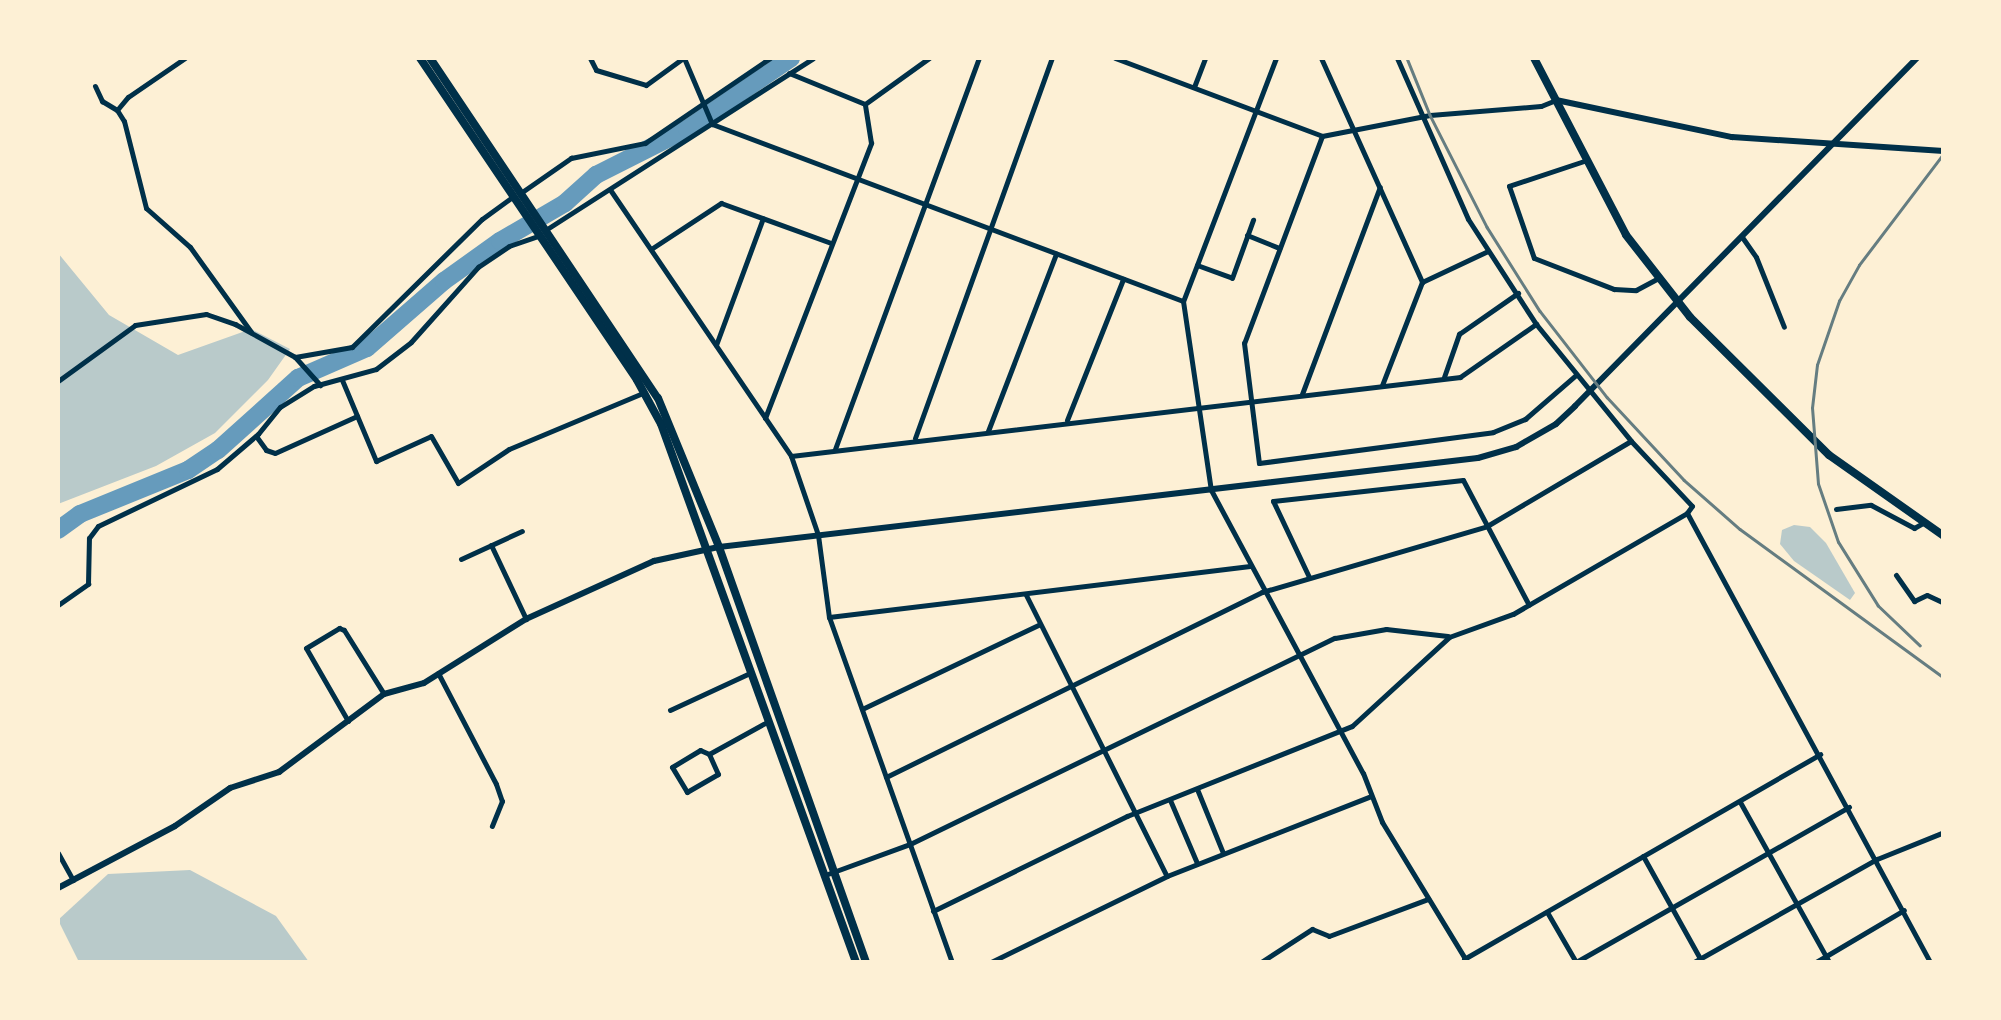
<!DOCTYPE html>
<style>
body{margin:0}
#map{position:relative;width:2001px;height:1020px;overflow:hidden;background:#fdf0d5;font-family:"Roboto Serif",serif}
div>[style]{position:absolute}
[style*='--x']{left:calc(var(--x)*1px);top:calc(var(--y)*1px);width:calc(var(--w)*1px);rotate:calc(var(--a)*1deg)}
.green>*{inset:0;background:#b9caca}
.river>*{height:18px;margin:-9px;padding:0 9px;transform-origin:9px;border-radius:9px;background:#669bbc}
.minor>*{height:5px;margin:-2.5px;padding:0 2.5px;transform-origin:2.5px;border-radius:2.5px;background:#003049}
.tertiary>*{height:6px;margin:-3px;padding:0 3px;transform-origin:3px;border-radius:3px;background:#003049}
.trunk>*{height:8px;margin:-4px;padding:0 4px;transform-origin:4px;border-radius:4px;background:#003049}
.rail>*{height:2.5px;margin:-1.25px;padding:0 1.25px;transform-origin:1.25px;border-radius:1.25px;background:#657d81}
span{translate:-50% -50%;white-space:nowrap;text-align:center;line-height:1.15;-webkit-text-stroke:8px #fdf0d5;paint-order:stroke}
.frame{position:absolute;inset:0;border:60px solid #fdf0d5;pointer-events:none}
</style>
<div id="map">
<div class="green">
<i style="clip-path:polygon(58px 253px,109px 315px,178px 355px,251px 329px,290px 349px,268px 380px,215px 433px,156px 466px,58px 504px)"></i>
<i style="clip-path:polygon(1794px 525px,1810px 527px,1826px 543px,1855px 593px,1850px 600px,1794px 561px,1780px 544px,1782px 530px)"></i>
<i style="clip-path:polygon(190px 870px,276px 916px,309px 962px,79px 962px,58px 920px,108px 874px)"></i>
</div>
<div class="river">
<i style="--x:58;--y:530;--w:27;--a:-36"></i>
<i style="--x:80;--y:514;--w:117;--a:-22.2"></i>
<i style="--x:188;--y:470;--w:36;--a:-34"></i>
<i style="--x:218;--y:450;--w:108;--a:-42"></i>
<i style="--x:298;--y:378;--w:75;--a:-23.5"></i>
<i style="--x:367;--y:348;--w:102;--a:-41"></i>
<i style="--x:444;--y:281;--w:69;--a:-35.5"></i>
<i style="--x:500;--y:241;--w:75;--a:-30.3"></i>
<i style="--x:565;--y:203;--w:42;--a:-42.1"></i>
<i style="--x:596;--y:175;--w:102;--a:-26.8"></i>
<i style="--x:687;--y:129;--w:126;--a:-34.3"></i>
</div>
<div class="minor">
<i style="--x:590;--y:58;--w:13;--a:63"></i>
<i style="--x:596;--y:70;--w:52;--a:16.7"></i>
<i style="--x:646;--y:85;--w:46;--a:-36.1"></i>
<i style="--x:684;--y:58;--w:72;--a:67"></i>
<i style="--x:712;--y:124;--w:503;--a:20.6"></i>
<i style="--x:1115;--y:58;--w:221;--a:20.6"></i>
<i style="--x:1322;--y:136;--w:110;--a:-11"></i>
<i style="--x:1430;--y:115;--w:111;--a:-4.6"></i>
<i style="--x:1541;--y:106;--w:16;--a:-22"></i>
<i style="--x:1276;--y:58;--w:260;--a:110.9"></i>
<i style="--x:1183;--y:301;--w:191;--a:81.6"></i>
<i style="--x:1211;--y:490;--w:321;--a:61.8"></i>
<i style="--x:1363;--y:773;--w:53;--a:68.8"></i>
<i style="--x:1382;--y:822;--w:164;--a:58.7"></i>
<i style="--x:1321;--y:58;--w:246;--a:65.7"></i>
<i style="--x:1422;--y:282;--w:110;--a:111.2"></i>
<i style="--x:1397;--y:58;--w:176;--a:66.2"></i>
<i style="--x:1468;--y:219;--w:125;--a:57.1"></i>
<i style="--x:1536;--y:324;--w:151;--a:50.9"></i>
<i style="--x:1631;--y:441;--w:89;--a:46.8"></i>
<i style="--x:1692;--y:506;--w:9;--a:126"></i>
<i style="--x:1687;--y:513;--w:511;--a:61.58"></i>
<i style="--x:789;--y:73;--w:82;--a:22.2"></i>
<i style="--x:865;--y:104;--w:79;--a:-35.7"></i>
<i style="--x:95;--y:86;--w:17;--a:65"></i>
<i style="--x:102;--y:101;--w:17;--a:31"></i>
<i style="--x:117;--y:110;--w:13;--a:58"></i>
<i style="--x:124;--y:121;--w:90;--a:75.8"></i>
<i style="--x:146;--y:208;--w:59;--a:41.6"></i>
<i style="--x:190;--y:247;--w:105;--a:54.3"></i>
<i style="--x:1194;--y:87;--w:31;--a:-69"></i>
<i style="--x:117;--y:110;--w:17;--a:-50"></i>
<i style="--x:128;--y:97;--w:69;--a:-34.4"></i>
<i style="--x:1322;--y:136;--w:221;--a:110.6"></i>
<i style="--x:1244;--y:343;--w:121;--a:82.9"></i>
<i style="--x:1259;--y:463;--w:236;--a:-7.5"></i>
<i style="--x:1493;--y:432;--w:35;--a:-22"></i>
<i style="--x:1525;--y:419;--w:67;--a:-40.8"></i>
<i style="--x:1584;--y:161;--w:79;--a:161.6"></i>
<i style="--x:1509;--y:186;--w:76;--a:70.9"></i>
<i style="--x:1534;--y:258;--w:86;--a:21.2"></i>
<i style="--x:1614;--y:289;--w:22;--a:3"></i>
<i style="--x:1636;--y:290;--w:26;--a:-28"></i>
<i style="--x:611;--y:191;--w:320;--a:55.8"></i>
<i style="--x:791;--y:456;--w:83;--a:71.1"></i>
<i style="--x:818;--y:535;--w:83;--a:82.4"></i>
<i style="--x:829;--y:617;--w:366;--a:70.4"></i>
<i style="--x:522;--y:192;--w:60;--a:-34.8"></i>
<i style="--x:571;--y:158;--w:76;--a:-11.5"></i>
<i style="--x:645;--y:143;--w:151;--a:-34.2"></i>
<i style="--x:547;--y:229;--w:316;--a:-32.7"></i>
<i style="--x:1247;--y:235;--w:35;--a:22"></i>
<i style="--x:1742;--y:237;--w:24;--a:55"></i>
<i style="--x:1756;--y:257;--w:75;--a:68.2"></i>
<i style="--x:651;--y:249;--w:84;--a:-33.3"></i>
<i style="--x:721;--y:203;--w:117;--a:20"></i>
<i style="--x:1197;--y:265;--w:37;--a:20"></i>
<i style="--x:1232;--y:278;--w:62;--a:-70.1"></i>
<i style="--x:1422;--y:282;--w:73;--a:-25.2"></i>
<i style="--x:716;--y:345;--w:135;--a:-69.7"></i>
<i style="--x:295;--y:357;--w:38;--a:48"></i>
<i style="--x:1444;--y:377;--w:46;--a:-70.8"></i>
<i style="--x:1459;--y:334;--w:72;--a:-34.8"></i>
<i style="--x:342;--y:380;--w:88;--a:67.2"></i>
<i style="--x:376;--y:461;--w:60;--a:-24.4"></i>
<i style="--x:431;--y:436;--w:54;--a:60.1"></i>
<i style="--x:458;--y:483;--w:61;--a:-33.7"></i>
<i style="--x:509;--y:449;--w:145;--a:-22.7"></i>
<i style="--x:58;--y:381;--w:95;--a:-36"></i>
<i style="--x:135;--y:325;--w:72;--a:-8.8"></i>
<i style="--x:206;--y:314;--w:31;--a:19"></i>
<i style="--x:235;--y:324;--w:68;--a:28.8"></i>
<i style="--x:295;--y:357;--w:58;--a:-10"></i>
<i style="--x:352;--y:347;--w:182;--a:-44.6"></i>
<i style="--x:482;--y:219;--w:37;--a:-36"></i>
<i style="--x:1302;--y:394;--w:221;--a:-69.4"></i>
<i style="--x:765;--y:418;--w:295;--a:-68.9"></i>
<i style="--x:871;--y:143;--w:39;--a:-99"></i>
<i style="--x:1067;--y:420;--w:152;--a:-68.3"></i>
<i style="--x:988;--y:431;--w:190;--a:-69"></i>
<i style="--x:256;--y:436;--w:17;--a:54"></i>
<i style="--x:266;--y:450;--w:9;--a:18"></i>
<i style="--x:275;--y:453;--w:90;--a:-24.3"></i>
<i style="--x:915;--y:438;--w:404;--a:-70.2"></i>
<i style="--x:835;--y:449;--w:417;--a:-69.8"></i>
<i style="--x:791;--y:456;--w:674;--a:-6.73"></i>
<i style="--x:1460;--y:377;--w:93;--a:-34.9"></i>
<i style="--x:1836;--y:509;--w:35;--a:-7"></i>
<i style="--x:1871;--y:505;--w:49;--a:28.1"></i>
<i style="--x:1914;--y:528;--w:10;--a:-29"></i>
<i style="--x:491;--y:545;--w:82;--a:64.7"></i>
<i style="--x:461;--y:559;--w:67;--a:-24.7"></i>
<i style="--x:1896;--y:575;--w:32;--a:55"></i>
<i style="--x:1914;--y:601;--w:14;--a:-25"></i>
<i style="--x:1927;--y:595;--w:19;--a:25"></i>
<i style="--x:1309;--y:577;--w:84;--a:-115.3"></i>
<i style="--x:1273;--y:501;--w:191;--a:-6.3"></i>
<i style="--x:1463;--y:480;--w:141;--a:62.2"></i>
<i style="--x:1026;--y:595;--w:314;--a:63.4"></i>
<i style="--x:58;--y:605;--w:37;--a:-35"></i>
<i style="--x:88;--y:584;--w:46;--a:-88.8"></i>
<i style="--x:89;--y:538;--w:15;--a:-53"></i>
<i style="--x:98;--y:526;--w:132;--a:-25.6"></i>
<i style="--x:217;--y:469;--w:54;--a:-40.5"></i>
<i style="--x:258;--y:434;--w:35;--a:-51"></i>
<i style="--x:280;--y:407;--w:40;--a:-32"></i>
<i style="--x:314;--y:386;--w:64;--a:-15.3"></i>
<i style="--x:376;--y:369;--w:44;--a:-37.6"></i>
<i style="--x:411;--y:342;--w:101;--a:-48.2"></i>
<i style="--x:478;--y:267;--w:37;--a:-34"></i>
<i style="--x:509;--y:246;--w:31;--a:-19"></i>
<i style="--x:829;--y:617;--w:424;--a:-6.9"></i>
<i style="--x:438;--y:673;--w:125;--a:62.4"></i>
<i style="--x:496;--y:784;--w:18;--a:71"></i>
<i style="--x:502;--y:801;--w:27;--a:112"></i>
<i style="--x:862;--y:709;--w:197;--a:-25.5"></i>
<i style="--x:670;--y:710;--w:88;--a:-24.8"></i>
<i style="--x:348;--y:721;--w:84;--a:-119.9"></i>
<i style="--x:306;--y:648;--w:39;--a:-31"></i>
<i style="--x:339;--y:628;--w:5;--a:22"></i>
<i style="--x:344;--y:630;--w:75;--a:58"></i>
<i style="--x:709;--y:754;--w:22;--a:66"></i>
<i style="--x:718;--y:774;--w:36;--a:150"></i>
<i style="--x:687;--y:792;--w:29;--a:-121"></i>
<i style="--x:672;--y:767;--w:33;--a:-31"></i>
<i style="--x:700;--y:750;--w:10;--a:24"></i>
<i style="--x:709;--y:754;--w:66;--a:-28.9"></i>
<i style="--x:886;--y:777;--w:419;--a:-26.2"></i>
<i style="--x:1262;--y:592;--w:234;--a:-16.3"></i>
<i style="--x:1487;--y:526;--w:167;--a:-30.6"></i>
<i style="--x:1197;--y:789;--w:69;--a:67.9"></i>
<i style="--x:1170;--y:800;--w:69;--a:66.8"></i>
<i style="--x:1740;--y:802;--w:183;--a:60.9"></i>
<i style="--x:58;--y:853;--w:31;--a:61"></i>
<i style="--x:1643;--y:856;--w:121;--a:60.9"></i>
<i style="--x:825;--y:875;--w:90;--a:-20"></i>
<i style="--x:910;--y:844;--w:472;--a:-25.9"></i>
<i style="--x:1335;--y:638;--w:52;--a:-10"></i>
<i style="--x:1386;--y:629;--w:62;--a:6.4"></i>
<i style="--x:933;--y:911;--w:216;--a:-26.1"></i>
<i style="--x:1127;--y:816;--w:242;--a:-21.8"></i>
<i style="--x:1352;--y:726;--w:132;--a:-42.5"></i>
<i style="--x:1449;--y:637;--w:68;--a:-19.8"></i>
<i style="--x:1513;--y:614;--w:201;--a:-30.1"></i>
<i style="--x:1547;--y:912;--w:58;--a:59.9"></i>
<i style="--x:1464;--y:959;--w:411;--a:-29.9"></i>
<i style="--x:991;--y:962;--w:196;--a:-26"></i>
<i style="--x:1167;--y:876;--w:219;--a:-21.4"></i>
<i style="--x:1261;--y:962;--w:61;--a:-32.9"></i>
<i style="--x:1312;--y:929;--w:18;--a:22"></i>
<i style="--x:1329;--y:936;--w:106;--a:-20.5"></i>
<i style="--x:1576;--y:962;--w:314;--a:-29.6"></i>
<i style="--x:1694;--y:962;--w:210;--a:-29.4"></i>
<i style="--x:1877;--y:859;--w:72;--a:-21.9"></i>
<i style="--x:1816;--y:962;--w:102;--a:-30.6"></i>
</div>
<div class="tertiary">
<i style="--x:1556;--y:100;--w:180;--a:11.9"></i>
<i style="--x:1732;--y:137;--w:212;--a:3.8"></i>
<i style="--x:58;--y:888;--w:132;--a:-27.9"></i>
<i style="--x:175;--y:826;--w:67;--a:-34.6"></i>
<i style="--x:230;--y:788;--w:52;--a:-18.1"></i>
<i style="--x:279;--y:772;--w:131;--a:-36.6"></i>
<i style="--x:384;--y:694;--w:41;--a:-15.4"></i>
<i style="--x:424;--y:683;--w:120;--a:-32.1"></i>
<i style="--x:526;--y:619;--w:141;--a:-24.4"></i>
<i style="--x:654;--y:561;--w:66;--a:-12.2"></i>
<i style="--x:719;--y:547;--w:764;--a:-6.69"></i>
<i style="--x:1478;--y:458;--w:40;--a:-16"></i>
<i style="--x:1516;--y:447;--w:46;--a:-29.9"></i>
<i style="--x:1556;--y:424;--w:26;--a:-43"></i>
<i style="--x:1575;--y:406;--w:488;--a:-45.5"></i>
</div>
<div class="trunk">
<i style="--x:420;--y:58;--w:388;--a:56"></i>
<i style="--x:637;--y:380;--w:50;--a:61.4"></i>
<i style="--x:661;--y:424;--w:572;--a:70.08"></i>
<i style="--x:430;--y:58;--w:409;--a:56.2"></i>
<i style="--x:658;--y:398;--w:161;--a:67.7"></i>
<i style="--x:719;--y:547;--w:440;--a:70.5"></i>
<i style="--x:1534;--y:58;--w:199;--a:62.5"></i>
<i style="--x:1626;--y:235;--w:104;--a:52"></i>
<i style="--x:1690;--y:317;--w:196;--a:44.8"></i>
<i style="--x:1829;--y:455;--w:141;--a:35.2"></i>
</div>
<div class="rail">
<i style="--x:1407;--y:58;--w:61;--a:68"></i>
<i style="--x:1430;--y:115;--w:126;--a:63"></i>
<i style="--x:1487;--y:227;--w:99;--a:57.8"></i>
<i style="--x:1540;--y:311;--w:109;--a:52.1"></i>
<i style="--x:1607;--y:397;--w:113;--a:47.1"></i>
<i style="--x:1684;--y:480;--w:74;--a:41.2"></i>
<i style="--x:1740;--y:529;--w:253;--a:36.1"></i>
<i style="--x:1920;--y:646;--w:58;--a:-136.4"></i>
<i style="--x:1878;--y:606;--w:75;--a:-122"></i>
<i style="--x:1838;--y:542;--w:61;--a:-109"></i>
<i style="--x:1818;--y:484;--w:76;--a:-94.5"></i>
<i style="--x:1812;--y:408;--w:43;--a:-83.4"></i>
<i style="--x:1817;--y:365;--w:68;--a:-71"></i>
<i style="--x:1839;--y:301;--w:41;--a:-60.9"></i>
<i style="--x:1859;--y:265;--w:141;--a:-52.8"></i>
</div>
<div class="frame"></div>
</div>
